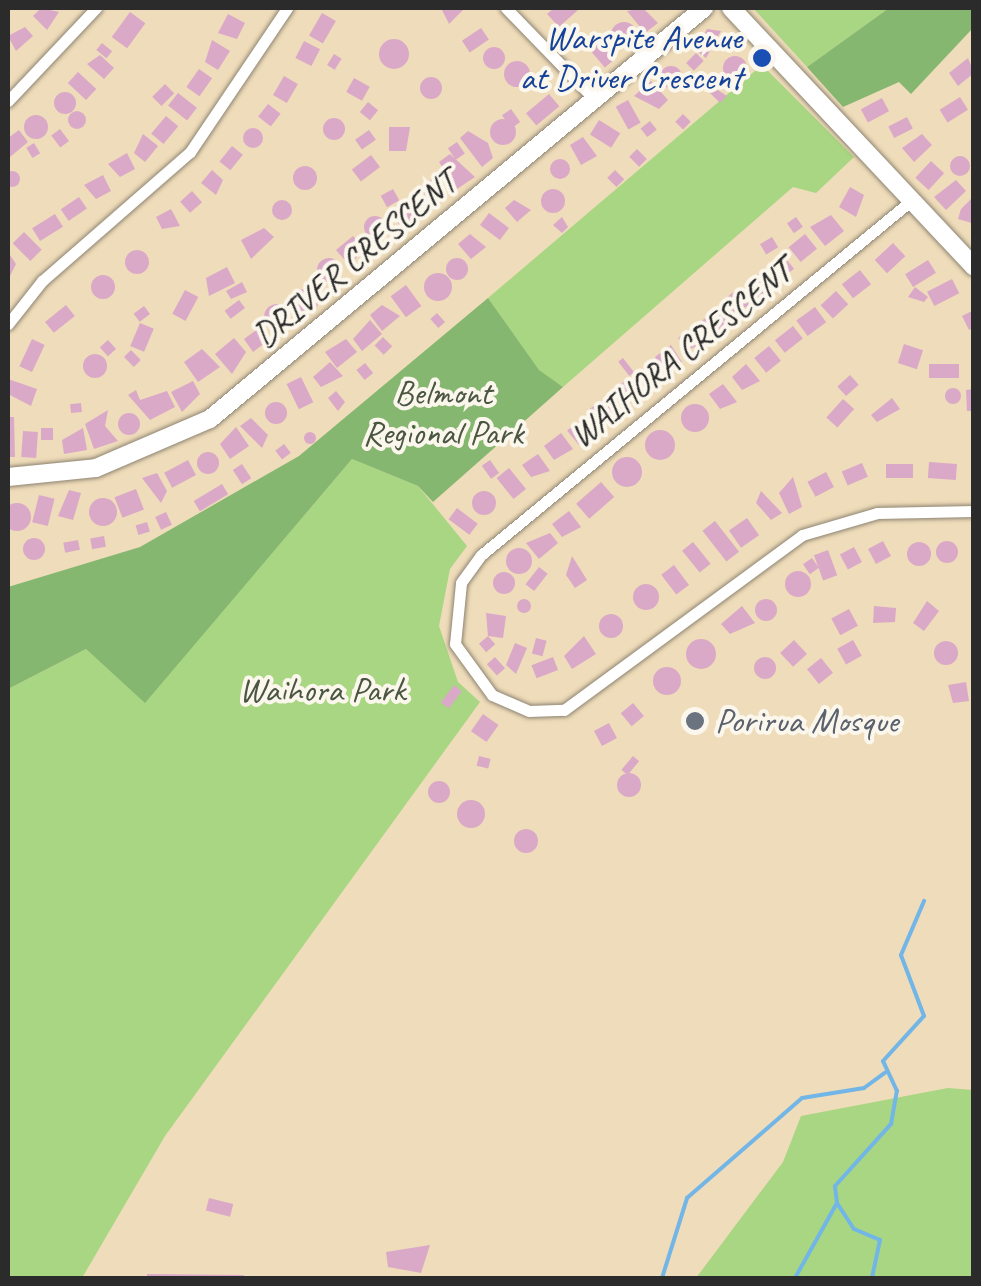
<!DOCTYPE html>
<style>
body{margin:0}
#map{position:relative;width:981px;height:1286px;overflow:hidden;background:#efdcba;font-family:Caveat,sans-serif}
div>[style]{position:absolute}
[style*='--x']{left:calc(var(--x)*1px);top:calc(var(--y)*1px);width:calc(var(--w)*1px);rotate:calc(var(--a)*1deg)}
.green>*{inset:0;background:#a9d682}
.forest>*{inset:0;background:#86b770}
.stream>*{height:4px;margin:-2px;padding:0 2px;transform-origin:2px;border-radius:2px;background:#72b5e7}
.building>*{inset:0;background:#daa9c7;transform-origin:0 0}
.round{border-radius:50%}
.roads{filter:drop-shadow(0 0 2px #8d8472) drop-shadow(0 0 2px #8d8472)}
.street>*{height:11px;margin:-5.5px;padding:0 5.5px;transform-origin:5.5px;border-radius:5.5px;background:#fff}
.secondary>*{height:18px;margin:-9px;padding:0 9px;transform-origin:9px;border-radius:9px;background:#fff}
.dots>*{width:28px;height:28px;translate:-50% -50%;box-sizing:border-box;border:5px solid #fbf7ec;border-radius:50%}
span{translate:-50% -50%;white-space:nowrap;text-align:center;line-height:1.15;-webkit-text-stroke:8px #fbf7ec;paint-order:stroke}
.transit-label{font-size:35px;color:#164399}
.right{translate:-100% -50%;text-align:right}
.street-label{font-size:35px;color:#2b2b2b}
.park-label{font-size:35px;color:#4a5641}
.worship-label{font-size:35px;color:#5b616d}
.left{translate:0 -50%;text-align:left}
.frame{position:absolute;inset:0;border:10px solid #2b2b2b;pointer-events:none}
</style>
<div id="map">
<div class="green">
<i style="clip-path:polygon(753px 8px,889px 8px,807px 67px)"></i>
<i style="clip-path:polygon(762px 65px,854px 157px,816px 193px,793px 187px,563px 387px,539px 371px,488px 298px)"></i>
<i style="clip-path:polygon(352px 459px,418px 486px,467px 546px,450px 569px,439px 626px,458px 682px,480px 702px,165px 1136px,82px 1278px,8px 1278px,8px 689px,86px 649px,145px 702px)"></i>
<i style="clip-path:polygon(948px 1088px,973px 1090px,973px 1278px,696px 1278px,783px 1162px,801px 1116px)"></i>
</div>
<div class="forest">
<i style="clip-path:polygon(889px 8px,973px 8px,973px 28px,911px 94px,899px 82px,843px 107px,807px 67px)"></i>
<i style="clip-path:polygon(488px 298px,539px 370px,563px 387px,433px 502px,418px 486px,352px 459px,145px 703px,86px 649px,8px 689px,8px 587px,140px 547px,299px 456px)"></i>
</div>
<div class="stream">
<i style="--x:837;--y:1203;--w:31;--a:57"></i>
<i style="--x:854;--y:1229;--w:28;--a:23"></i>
<i style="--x:880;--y:1240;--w:39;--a:102"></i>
<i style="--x:662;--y:1278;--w:84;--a:-72.6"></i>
<i style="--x:687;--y:1198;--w:152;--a:-41"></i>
<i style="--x:802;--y:1098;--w:63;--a:-9.2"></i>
<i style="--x:864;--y:1088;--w:26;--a:-36"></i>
<i style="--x:795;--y:1278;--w:86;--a:-60.8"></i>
<i style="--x:837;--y:1203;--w:17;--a:-97"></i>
<i style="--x:835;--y:1186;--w:84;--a:-47.9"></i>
<i style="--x:891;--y:1124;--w:34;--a:-80"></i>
<i style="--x:897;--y:1091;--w:33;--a:-115"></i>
<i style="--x:883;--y:1061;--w:61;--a:-47.7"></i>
<i style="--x:924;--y:1016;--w:65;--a:-110.7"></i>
<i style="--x:901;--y:955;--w:59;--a:-66.9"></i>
</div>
<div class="building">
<i style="clip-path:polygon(41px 8px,59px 12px,47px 30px,33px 16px)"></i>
<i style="clip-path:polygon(441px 8px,461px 8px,463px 10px,449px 24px)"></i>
<i style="clip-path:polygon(554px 8px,575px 8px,578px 10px,559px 27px,547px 14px)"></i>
<i style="clip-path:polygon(643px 8px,658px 23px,645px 33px,627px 11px)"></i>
<i style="left:130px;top:12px;width:19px;height:31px;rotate:36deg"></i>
<i style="left:322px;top:13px;width:16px;height:26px;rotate:30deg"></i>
<i style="clip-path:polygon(228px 14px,245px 23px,237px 39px,218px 33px)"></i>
<i class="round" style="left:611px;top:22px;width:26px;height:26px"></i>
<i style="clip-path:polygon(25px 27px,33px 36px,16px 51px,8px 36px)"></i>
<i style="left:481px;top:28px;width:14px;height:23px;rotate:56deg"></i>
<i style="clip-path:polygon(707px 29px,721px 31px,706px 58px,695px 50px)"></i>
<i style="left:574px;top:30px;width:15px;height:12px;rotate:48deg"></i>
<i style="left:597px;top:35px;width:30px;height:15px;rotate:50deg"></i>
<i class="round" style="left:379px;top:39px;width:30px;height:30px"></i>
<i style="clip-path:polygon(212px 40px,230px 51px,218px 70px,205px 62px)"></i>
<i style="left:304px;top:41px;width:18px;height:19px;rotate:27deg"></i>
<i style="left:102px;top:43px;width:13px;height:9px;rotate:39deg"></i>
<i class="round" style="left:483px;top:47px;width:22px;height:22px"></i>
<i style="left:696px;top:53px;width:11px;height:14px;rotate:45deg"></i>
<i style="left:334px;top:54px;width:9px;height:13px;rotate:32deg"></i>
<i style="clip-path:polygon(100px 55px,114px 68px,104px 79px,87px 64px)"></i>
<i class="round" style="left:723px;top:56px;width:24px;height:24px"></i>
<i style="clip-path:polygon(968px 58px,974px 73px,958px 86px,949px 73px)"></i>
<i class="round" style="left:504px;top:61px;width:26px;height:26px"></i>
<i class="round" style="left:660px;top:66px;width:22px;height:22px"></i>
<i style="left:199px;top:69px;width:16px;height:22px;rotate:35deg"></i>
<i style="left:78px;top:72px;width:25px;height:15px;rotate:43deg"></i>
<i style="left:284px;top:76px;width:16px;height:22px;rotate:30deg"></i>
<i class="round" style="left:420px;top:77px;width:22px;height:22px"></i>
<i style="left:354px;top:78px;width:18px;height:16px;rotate:29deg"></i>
<i style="clip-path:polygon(651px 81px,668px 100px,659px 109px,634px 96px)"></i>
<i style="left:165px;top:84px;width:13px;height:18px;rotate:45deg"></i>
<i style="clip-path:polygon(713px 87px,727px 96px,720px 103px,708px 91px)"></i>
<i class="round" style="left:54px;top:92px;width:22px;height:22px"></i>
<i style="left:178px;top:93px;width:24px;height:16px;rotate:38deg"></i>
<i style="left:549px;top:94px;width:16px;height:30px;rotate:50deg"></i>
<i style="left:960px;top:97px;width:15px;height:24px;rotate:58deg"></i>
<i style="left:882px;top:98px;width:15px;height:24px;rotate:62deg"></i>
<i style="left:628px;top:100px;width:26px;height:14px;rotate:61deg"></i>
<i style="left:368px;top:102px;width:13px;height:13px;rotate:39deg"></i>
<i style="left:268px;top:104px;width:16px;height:16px;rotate:38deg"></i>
<i style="left:511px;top:109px;width:16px;height:11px;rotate:55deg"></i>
<i class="round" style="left:68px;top:111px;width:18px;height:18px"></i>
<i style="left:683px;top:114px;width:11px;height:11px;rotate:45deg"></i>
<i class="round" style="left:24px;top:115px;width:24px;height:24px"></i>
<i style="left:166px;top:116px;width:16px;height:23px;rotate:40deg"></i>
<i style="left:907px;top:117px;width:13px;height:21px;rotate:63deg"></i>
<i class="round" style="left:323px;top:118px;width:22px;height:22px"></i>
<i class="round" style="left:490px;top:119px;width:26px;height:26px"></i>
<i style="left:599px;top:120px;width:25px;height:17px;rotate:32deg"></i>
<i style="left:650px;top:121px;width:11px;height:12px;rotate:52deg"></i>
<i style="clip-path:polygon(389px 127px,410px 127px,406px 151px,389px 151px)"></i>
<i class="round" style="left:243px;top:128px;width:20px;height:20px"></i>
<i style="left:60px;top:129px;width:15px;height:11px;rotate:53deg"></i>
<i style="clip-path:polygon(19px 130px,28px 142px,10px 157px,8px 138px)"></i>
<i style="left:369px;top:130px;width:12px;height:17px;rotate:55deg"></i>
<i style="clip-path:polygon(468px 131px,488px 143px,493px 158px,482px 167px,460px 138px)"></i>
<i style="clip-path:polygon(143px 134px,158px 146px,145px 162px,134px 153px)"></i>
<i style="clip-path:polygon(922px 134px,932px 145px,914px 162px,902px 148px)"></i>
<i style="clip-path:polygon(583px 137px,597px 156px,581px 165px,570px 145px)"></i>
<i style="left:457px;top:142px;width:14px;height:11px;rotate:56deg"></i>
<i style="left:34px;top:143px;width:12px;height:9px;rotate:59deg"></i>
<i style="left:232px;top:146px;width:14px;height:20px;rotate:39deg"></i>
<i style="left:637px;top:149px;width:14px;height:11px;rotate:45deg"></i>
<i style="clip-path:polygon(127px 153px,135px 169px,120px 177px,108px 164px)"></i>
<i style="clip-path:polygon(450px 154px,475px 177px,457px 189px,439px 162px)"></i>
<i style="left:371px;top:155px;width:15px;height:24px;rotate:53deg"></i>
<i class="round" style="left:950px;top:156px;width:20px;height:20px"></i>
<i class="round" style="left:550px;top:159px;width:20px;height:20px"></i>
<i style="left:931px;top:161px;width:18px;height:23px;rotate:43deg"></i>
<i class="round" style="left:293px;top:166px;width:24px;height:24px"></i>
<i style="clip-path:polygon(212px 170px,223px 180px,216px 195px,201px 183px)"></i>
<i style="left:615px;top:170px;width:13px;height:11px;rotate:45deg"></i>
<i class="round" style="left:4px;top:171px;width:16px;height:16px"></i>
<i style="clip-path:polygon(103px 175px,111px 191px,96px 199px,84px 185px)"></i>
<i style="left:432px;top:179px;width:24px;height:15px;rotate:55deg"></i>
<i style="clip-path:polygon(956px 180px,966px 191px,946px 210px,934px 197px)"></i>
<i style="clip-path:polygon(850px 187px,864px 195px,856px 217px,839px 207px)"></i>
<i style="left:393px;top:189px;width:13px;height:14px;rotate:61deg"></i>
<i class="round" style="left:541px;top:189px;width:24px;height:24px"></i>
<i style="left:192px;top:191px;width:15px;height:16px;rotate:48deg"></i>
<i style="clip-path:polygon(974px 196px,972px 223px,958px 219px,961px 209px)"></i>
<i style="left:79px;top:197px;width:14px;height:22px;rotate:56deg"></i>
<i class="round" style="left:272px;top:200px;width:20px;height:20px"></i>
<i style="left:411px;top:200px;width:16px;height:24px;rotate:55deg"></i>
<i style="clip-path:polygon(514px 200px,531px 210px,517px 222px,505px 208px)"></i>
<i style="clip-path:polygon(171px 209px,180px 226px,162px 229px,156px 217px)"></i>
<i style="left:489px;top:213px;width:25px;height:15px;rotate:37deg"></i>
<i style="left:55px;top:214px;width:15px;height:27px;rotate:58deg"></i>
<i style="clip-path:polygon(831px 215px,844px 231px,825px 246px,810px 227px)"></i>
<i class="round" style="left:364px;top:216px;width:22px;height:22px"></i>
<i style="clip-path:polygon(562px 217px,568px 227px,562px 233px,553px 225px)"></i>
<i style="left:796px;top:217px;width:12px;height:11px;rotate:55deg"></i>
<i style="clip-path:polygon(264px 228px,274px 237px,251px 259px,241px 240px)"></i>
<i style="left:24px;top:232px;width:25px;height:16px;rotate:45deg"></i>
<i style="clip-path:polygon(470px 234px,486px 247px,471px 259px,458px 244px)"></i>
<i style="left:805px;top:234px;width:19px;height:21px;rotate:51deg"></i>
<i style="clip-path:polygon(353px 236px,364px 248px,350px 266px,336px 250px)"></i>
<i style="left:772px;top:237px;width:12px;height:14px;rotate:59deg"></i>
<i style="left:893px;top:243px;width:18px;height:25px;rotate:47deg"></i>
<i class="round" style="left:125px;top:250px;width:24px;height:24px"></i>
<i style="clip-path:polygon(8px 252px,16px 264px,8px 280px)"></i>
<i style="left:782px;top:254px;width:19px;height:19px;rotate:51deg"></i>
<i class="round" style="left:446px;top:258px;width:22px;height:22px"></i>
<i class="round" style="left:317px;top:258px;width:24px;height:24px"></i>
<i style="left:928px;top:260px;width:15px;height:27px;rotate:58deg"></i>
<i style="clip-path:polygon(227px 267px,235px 283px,209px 296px,206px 278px)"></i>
<i style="left:860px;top:270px;width:18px;height:23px;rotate:52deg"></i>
<i style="left:762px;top:271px;width:19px;height:21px;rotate:51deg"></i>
<i class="round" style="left:424px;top:273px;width:28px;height:28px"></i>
<i class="round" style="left:91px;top:275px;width:24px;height:24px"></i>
<i style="left:952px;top:279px;width:16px;height:28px;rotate:63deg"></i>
<i style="clip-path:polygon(242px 282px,247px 292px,231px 299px,226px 291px)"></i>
<i style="left:406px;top:285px;width:26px;height:19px;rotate:54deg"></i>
<i style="clip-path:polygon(915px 287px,928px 297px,924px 302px,908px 297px)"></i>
<i style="clip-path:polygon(737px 289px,750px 305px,734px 313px,724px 300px)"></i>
<i class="round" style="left:292px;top:289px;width:26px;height:26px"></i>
<i style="left:185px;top:290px;width:15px;height:27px;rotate:28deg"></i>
<i style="left:836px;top:291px;width:18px;height:21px;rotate:47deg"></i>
<i style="left:239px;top:300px;width:10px;height:18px;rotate:53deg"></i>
<i class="round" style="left:264px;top:304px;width:26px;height:26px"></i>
<i style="left:66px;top:305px;width:14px;height:27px;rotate:51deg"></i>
<i style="clip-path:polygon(382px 305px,400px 316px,382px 331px,370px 315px)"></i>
<i style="left:144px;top:306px;width:10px;height:13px;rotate:53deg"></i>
<i style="left:719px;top:306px;width:18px;height:25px;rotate:49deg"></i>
<i style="left:815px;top:307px;width:19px;height:23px;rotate:54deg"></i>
<i style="clip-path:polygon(974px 310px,974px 327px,969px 330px,962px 316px)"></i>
<i style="left:437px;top:313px;width:12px;height:9px;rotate:48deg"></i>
<i style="clip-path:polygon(370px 320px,382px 334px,362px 351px,353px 339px)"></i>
<i style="left:140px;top:323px;width:15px;height:25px;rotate:23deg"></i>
<i style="clip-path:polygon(262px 326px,266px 342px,253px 352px,244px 339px)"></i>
<i style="clip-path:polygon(693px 326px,705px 342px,688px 350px,678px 338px)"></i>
<i style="left:793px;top:326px;width:16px;height:23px;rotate:52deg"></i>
<i style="left:383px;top:337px;width:13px;height:12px;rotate:45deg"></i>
<i style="clip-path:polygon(234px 338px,246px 352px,232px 374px,215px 354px)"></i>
<i style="left:32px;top:339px;width:14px;height:30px;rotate:25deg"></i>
<i style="clip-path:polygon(346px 339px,357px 352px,337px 368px,325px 352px)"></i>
<i style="left:108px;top:340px;width:12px;height:11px;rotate:48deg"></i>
<i style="left:904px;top:344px;width:20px;height:20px;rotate:18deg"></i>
<i style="clip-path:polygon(671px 345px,682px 362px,667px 367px,668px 381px,655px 357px)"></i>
<i style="left:769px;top:346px;width:19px;height:19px;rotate:51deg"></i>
<i style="clip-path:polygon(202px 349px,220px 367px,198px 382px,184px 362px)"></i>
<i style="left:131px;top:350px;width:14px;height:10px;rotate:45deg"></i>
<i class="round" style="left:83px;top:354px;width:24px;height:24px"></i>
<i style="left:623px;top:358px;width:18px;height:6px;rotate:52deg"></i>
<i style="clip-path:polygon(330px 362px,343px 376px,321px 387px,313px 377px)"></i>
<i style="left:651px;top:362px;width:19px;height:21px;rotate:51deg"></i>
<i style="left:365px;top:363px;width:13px;height:11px;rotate:51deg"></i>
<i style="clip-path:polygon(746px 364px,760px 381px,742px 390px,732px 377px)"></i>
<i style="left:959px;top:364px;width:14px;height:30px;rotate:90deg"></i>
<i style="left:850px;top:375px;width:13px;height:17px;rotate:48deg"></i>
<i style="left:301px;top:377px;width:28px;height:16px;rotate:64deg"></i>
<i style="clip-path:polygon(8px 379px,37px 389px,31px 406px,8px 394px)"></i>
<i style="clip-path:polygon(193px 381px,200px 394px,182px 412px,171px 392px)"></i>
<i style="clip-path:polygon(625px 381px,637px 397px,621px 406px,610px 392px)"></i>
<i style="clip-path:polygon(723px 384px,737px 402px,720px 409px,709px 394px)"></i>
<i class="round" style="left:945px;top:388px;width:16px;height:16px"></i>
<i style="clip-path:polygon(974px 389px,974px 411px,967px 411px,966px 390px)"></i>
<i style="clip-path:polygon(136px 390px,140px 400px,167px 391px,175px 407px,150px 420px,128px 395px)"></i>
<i style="clip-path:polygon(336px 391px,345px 402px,338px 411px,328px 398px)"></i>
<i style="clip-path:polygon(892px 398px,900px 409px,877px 422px,871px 415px)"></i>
<i style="clip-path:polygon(604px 399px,615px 416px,598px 424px,588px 410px)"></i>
<i style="left:843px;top:399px;width:15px;height:25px;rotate:42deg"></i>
<i class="round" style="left:265px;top:402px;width:22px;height:22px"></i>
<i style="left:81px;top:403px;width:9px;height:11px;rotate:84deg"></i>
<i class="round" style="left:681px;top:404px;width:28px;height:28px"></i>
<i style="clip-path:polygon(108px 410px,105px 426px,118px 441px,94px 449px,85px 424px)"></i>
<i class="round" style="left:118px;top:413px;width:22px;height:22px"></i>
<i style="left:585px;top:416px;width:19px;height:23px;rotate:51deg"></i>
<i style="clip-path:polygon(8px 417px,14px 417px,15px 457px,8px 457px)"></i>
<i style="clip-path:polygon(251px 418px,268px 435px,262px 448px,240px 426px)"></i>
<i style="clip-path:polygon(236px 427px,249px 446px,230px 459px,220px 444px)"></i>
<i style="left:53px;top:428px;width:12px;height:12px;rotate:90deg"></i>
<i style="clip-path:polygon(83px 428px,87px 450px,64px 454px,62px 440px)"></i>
<i class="round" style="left:645px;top:430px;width:30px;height:30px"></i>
<i style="left:23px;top:431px;width:15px;height:26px;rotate:4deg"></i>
<i class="round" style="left:304px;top:432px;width:12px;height:12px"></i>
<i style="clip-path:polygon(561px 433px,573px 449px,554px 460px,544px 446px)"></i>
<i style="left:284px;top:444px;width:11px;height:11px;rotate:52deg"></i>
<i class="round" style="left:197px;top:452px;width:22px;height:22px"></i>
<i style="clip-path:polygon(538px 454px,550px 471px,531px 477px,522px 465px)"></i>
<i class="round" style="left:612px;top:457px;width:30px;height:30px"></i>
<i style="left:188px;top:460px;width:17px;height:27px;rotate:62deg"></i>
<i style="left:490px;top:460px;width:16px;height:10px;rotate:55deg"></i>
<i style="left:929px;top:462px;width:28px;height:16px;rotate:4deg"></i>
<i style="left:862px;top:463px;width:15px;height:22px;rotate:67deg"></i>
<i style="left:242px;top:464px;width:17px;height:11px;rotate:57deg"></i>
<i style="left:886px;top:464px;width:27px;height:14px"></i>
<i style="left:509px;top:468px;width:27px;height:16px;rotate:51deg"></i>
<i style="left:826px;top:472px;width:17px;height:21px;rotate:62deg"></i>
<i style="clip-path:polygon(157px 473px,167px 491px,161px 503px,142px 478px)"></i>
<i style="clip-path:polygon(793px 477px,802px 507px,789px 514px,779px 493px)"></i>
<i style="left:601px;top:482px;width:20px;height:33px;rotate:49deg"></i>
<i style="left:222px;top:484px;width:12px;height:33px;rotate:59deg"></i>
<i style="left:136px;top:489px;width:22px;height:23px;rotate:69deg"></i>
<i style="clip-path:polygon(69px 490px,81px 493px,73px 520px,58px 516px)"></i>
<i class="round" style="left:472px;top:491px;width:24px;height:24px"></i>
<i style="clip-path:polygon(761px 491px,782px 513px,771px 520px,756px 503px)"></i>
<i style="left:39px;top:495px;width:16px;height:28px;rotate:14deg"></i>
<i class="round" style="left:89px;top:498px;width:28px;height:28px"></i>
<i class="round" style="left:3px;top:503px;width:28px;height:28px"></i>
<i style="left:457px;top:508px;width:26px;height:14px;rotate:37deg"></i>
<i style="clip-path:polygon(569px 511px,581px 527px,562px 537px,552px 524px)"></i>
<i style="left:166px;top:512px;width:14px;height:12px;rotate:65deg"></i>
<i style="left:747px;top:518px;width:21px;height:22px;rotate:55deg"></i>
<i style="left:715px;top:521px;width:39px;height:16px;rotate:52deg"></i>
<i style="left:147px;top:522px;width:10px;height:12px;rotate:73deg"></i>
<i style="clip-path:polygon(550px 533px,558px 543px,539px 559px,526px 543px)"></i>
<i style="left:104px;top:536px;width:11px;height:14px;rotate:80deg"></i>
<i class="round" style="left:23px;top:538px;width:22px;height:22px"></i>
<i style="left:78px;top:540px;width:10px;height:15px;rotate:79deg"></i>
<i style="left:883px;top:541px;width:17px;height:17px;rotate:62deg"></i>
<i class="round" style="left:936px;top:541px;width:22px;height:22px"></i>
<i style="left:693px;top:542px;width:28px;height:14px;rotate:51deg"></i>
<i class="round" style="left:907px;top:542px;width:24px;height:24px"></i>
<i style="left:854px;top:547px;width:17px;height:16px;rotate:62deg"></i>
<i class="round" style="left:506px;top:548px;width:26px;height:26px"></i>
<i style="left:828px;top:550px;width:27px;height:15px;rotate:70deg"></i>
<i style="clip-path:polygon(572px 556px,587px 580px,575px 588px,566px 575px)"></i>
<i style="left:812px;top:558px;width:12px;height:11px;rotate:55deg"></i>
<i style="left:674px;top:565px;width:25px;height:16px;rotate:53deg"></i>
<i style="left:539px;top:567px;width:11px;height:22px;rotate:38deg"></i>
<i class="round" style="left:785px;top:571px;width:26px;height:26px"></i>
<i class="round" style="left:493px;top:572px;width:22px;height:22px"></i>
<i class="round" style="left:633px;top:584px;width:26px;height:26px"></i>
<i class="round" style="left:517px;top:599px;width:14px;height:14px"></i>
<i class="round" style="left:755px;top:599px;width:22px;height:22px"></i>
<i style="clip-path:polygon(927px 601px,939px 611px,924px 631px,913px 623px)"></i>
<i style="clip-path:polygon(742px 606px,755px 623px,730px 634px,721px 624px)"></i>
<i style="clip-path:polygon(874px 606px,896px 608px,895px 622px,873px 623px)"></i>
<i style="left:849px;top:609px;width:19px;height:20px;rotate:62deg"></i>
<i style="clip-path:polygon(486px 613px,506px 616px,503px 638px,488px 636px)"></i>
<i class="round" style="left:599px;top:614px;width:24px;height:24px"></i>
<i style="left:488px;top:636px;width:11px;height:12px;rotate:49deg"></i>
<i style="clip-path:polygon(584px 636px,596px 654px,572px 669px,564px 656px)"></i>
<i style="left:536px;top:638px;width:11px;height:16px;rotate:15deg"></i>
<i class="round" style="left:686px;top:639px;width:30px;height:30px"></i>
<i style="left:794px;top:640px;width:19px;height:19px;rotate:47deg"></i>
<i style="left:853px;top:640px;width:18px;height:18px;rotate:61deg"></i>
<i class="round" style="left:934px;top:641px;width:24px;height:24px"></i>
<i style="clip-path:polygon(515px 643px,527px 648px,516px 674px,506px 665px)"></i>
<i class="round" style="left:754px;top:657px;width:22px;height:22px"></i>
<i style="left:495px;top:657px;width:15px;height:11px;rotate:48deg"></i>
<i style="left:553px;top:657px;width:14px;height:23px;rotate:69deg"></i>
<i style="left:821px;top:658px;width:19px;height:18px;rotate:51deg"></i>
<i class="round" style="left:653px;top:667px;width:28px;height:28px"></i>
<i style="clip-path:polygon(966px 682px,969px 701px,953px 703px,948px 685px)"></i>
<i style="left:454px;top:685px;width:10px;height:22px;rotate:37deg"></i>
<i style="left:633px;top:703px;width:17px;height:16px;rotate:50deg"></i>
<i class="round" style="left:683px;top:708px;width:26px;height:26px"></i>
<i style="left:483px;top:714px;width:19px;height:21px;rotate:35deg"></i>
<i style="left:609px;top:723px;width:17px;height:17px;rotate:62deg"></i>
<i style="left:479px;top:756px;width:12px;height:10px;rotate:14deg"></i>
<i style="left:633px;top:756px;width:8px;height:18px;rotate:40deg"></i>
<i class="round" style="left:617px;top:773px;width:24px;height:24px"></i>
<i class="round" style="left:428px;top:781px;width:22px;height:22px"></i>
<i class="round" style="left:457px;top:800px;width:28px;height:28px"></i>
<i class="round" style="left:514px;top:829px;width:24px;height:24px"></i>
<i style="left:209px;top:1198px;width:25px;height:13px;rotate:14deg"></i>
<i style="clip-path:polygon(430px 1245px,421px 1273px,388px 1267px,386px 1252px)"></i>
<i style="clip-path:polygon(147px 1274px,244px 1275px,243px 1278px,147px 1278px)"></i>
</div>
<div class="roads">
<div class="street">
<i style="--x:506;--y:8;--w:128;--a:45.9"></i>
<i style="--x:8;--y:101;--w:128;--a:-46.6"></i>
<i style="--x:907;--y:204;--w:552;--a:140.51"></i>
<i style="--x:481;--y:555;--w:34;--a:126"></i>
<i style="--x:461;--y:583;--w:61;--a:95.6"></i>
<i style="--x:455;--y:644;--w:63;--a:54"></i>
<i style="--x:492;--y:695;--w:40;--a:23.4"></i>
<i style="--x:529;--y:711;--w:35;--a:-2"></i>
<i style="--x:564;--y:710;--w:295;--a:-36.3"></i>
<i style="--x:802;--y:535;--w:78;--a:-16.3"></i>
<i style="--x:877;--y:513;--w:97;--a:-1.2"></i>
<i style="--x:8;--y:324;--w:55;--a:-51.7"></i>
<i style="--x:42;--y:281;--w:196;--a:-41.1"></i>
<i style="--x:190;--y:152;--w:174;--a:-56"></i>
</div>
<div class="secondary">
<i style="--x:731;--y:8;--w:355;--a:46.8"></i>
<i style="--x:8;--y:477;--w:88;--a:-5.8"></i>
<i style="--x:96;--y:468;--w:124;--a:-23.3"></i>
<i style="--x:210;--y:419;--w:643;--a:-39.76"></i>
</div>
</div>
<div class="dots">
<i style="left:762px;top:58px;background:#1a4fb4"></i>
<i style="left:695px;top:721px;background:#6b7280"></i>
</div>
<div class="transit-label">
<span class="right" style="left:742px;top:58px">Warspite Avenue<br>at Driver Crescent</span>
</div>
<div class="street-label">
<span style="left:355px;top:259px;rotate:-40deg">DRIVER CRESCENT</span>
<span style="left:681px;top:354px;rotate:-39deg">WAIHORA CRESCENT</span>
</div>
<div class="park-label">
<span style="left:443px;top:413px">Belmont<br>Regional Park</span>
<span style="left:322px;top:690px">Waihora Park</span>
</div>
<div class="worship-label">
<span class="left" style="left:715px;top:721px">Porirua Mosque</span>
</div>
<div class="frame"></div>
</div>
